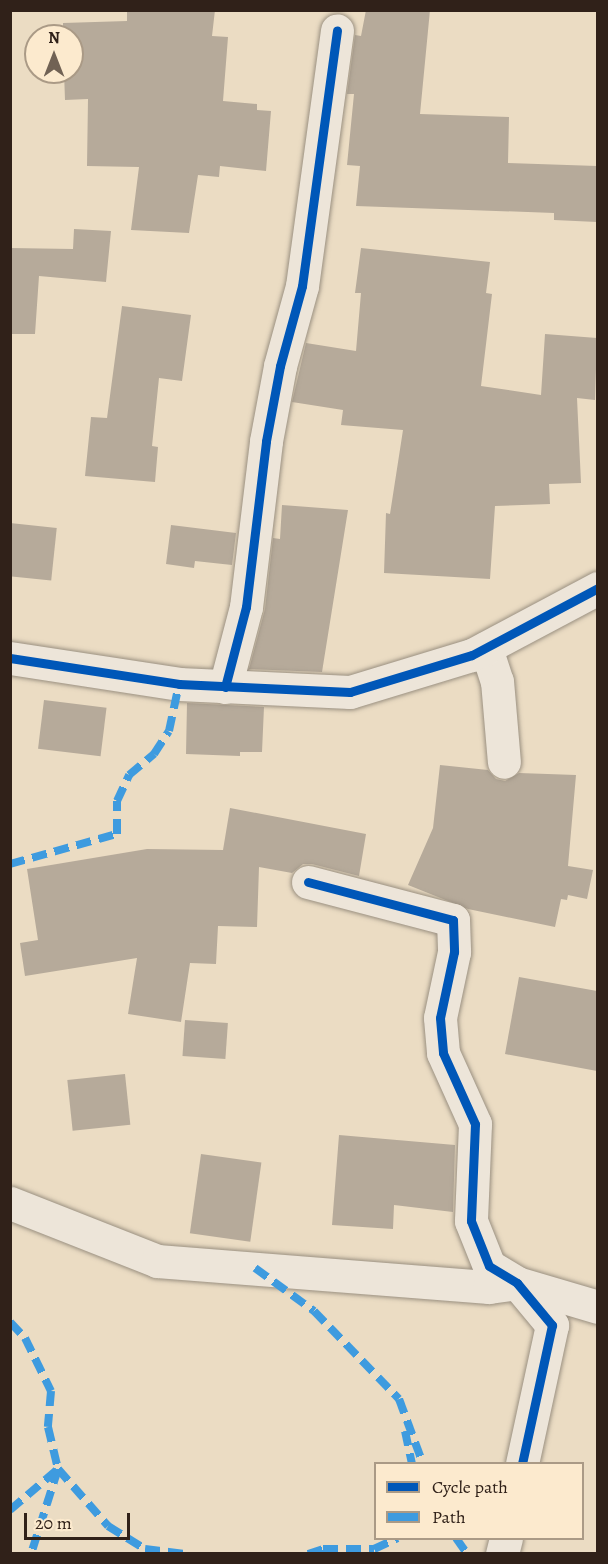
<!DOCTYPE html>
<style>
body{margin:0}
#map{position:relative;width:608px;height:1564px;overflow:hidden;background:#ebdcc3;font-family:Alegreya,serif}
div>[style]{position:absolute}
[style*='--x']{left:calc(var(--x)*1px);top:calc(var(--y)*1px);width:calc(var(--w)*1px);rotate:calc(var(--a)*1deg)}
.building>*{inset:0;background:#b6aa9a;transform-origin:0 0}
.roads{filter:drop-shadow(0 0 2px #9a9081) drop-shadow(0 0 2px #9a9081)}
.minor>*{height:33px;margin:-16.5px;padding:0 16.5px;transform-origin:16.5px;border-radius:16.5px;background:#ede5d9}
.quiet>*{height:8px;margin-top:-4px;transform-origin:0;background:repeating-linear-gradient(90deg,#3e9bdf 0 15px,transparent 0 23px)}
.cycleway>*{height:9px;margin:-4.5px;padding:0 4.5px;transform-origin:4.5px;border-radius:4.5px;background:#0057b8}
span{translate:-50% -50%;white-space:nowrap;text-align:center;line-height:1.15;-webkit-text-stroke:4.5px #fceace;paint-order:stroke}
.frame{position:absolute;inset:0;border:12px solid #302119;pointer-events:none}
.legend{position:absolute;left:374px;top:1462px;width:210px;height:78px;box-sizing:border-box;background:#fceace;border:2px solid #aa9a86;margin:0;padding:8px 10px;list-style:none;font-size:18px;color:#302119}
.legend li{display:flex;align-items:center;gap:12px;height:30px}
.legend b{width:30px;border:2px solid #aa9a86}
.north{position:absolute;left:24px;top:24px;width:60px;height:60px;box-sizing:border-box;background:#fceace;border:2px solid #aa9a86;border-radius:50%;rotate:0deg;font-size:16px;font-weight:700;line-height:24px;text-align:center;color:#302119}
.north::after{content:'';display:block;margin:auto;width:21px;height:27px;background:#716254;clip-path:polygon(50% 0,100% 100%,50% 72%,0 100%)}
.scale{position:absolute;left:24px;top:1513px;width:106px;height:27px;box-sizing:border-box;border:3px solid #302119;border-top:0;padding-left:8px;font-size:18px;line-height:21px;white-space:nowrap;color:#302119;-webkit-text-stroke:4px #fceace;paint-order:stroke}
</style>
<div id="map">
<div class="building">
<i style="clip-path:polygon(215px 10px,212px 36px,228px 37px,223px 101px,257px 104px,257px 110px,271px 111px,266px 171px,220px 166px,219px 177px,198px 175px,189px 233px,131px 230px,139px 167px,87px 166px,88px 99px,65px 100px,64px 72px,72px 72px,72px 36px,63px 36px,63px 23px,127px 21px,127px 12px)"></i>
<i style="clip-path:polygon(366px 10px,430px 10px,420px 114px,509px 117px,508px 163px,597px 166px,597px 222px,554px 220px,554px 213px,356px 206px,360px 166px,347px 165px,354px 94px,347px 94px,355px 35px,361px 36px)"></i>
<i style="clip-path:polygon(74px 229px,111px 231px,106px 282px,39px 276px,35px 334px,10px 334px,10px 248px,73px 249px)"></i>
<i style="clip-path:polygon(361px 248px,490px 262px,486px 293px,492px 294px,481px 386px,541px 395px,545px 334px,597px 338px,595px 400px,577px 398px,581px 483px,549px 484px,550px 504px,495px 506px,490px 579px,384px 573px,386px 513px,390px 514px,403px 430px,341px 425px,343px 410px,292px 402px,306px 343px,356px 351px,361px 293px,355px 293px)"></i>
<i style="clip-path:polygon(122px 306px,191px 315px,182px 381px,159px 378px,152px 446px,158px 447px,155px 482px,85px 476px,91px 417px,107px 418px)"></i>
<i style="clip-path:polygon(282px 505px,348px 510px,322px 672px,249px 669px,265px 609px,273px 538px,280px 539px)"></i>
<i style="left:10px;top:523px;width:47px;height:53px;rotate:6deg"></i>
<i style="clip-path:polygon(171px 525px,236px 533px,232px 565px,195px 561px,194px 568px,166px 564px)"></i>
<i style="left:44px;top:700px;width:63px;height:49px;rotate:7deg"></i>
<i style="clip-path:polygon(187px 703px,264px 707px,262px 752px,240px 752px,240px 756px,186px 754px)"></i>
<i style="clip-path:polygon(440px 765px,488px 770px,496px 779px,505px 781px,519px 773px,576px 775px,568px 866px,593px 870px,587px 899px,568px 895px,567px 900px,561px 899px,555px 927px,468px 909px,408px 885px,433px 828px)"></i>
<i style="clip-path:polygon(230px 808px,366px 834px,359px 876px,312px 864px,303px 864px,292px 873px,259px 867px,257px 927px,218px 926px,216px 964px,190px 963px,181px 1022px,128px 1014px,137px 958px,25px 976px,20px 943px,38px 940px,27px 869px,147px 849px,223px 850px)"></i>
<i style="clip-path:polygon(519px 977px,597px 991px,597px 1071px,505px 1054px)"></i>
<i style="left:185px;top:1020px;width:43px;height:36px;rotate:4deg"></i>
<i style="left:125px;top:1074px;width:51px;height:58px;rotate:84deg"></i>
<i style="clip-path:polygon(339px 1135px,455px 1145px,453px 1212px,394px 1205px,393px 1229px,332px 1225px)"></i>
<i style="left:201px;top:1154px;width:61px;height:80px;rotate:8deg"></i>
</div>
<div class="roads">
<div class="minor">
<i style="--x:486;--y:648;--w:35;--a:72"></i>
<i style="--x:497;--y:681;--w:81;--a:85.1"></i>
<i style="--x:10;--y:658;--w:171;--a:8.7"></i>
<i style="--x:179;--y:684;--w:171;--a:2.7"></i>
<i style="--x:350;--y:692;--w:127;--a:-16.9"></i>
<i style="--x:472;--y:655;--w:143;--a:-28"></i>
<i style="--x:225;--y:687;--w:83;--a:-75.3"></i>
<i style="--x:246;--y:607;--w:167;--a:-83.1"></i>
<i style="--x:266;--y:441;--w:76;--a:-79.4"></i>
<i style="--x:280;--y:366;--w:83;--a:-74.6"></i>
<i style="--x:302;--y:286;--w:258;--a:-82.2"></i>
<i style="--x:308;--y:882;--w:150;--a:14.7"></i>
<i style="--x:453;--y:920;--w:32;--a:88"></i>
<i style="--x:454;--y:952;--w:67;--a:102"></i>
<i style="--x:440;--y:1018;--w:35;--a:85"></i>
<i style="--x:443;--y:1053;--w:78;--a:65.7"></i>
<i style="--x:475;--y:1124;--w:97;--a:92.4"></i>
<i style="--x:471;--y:1221;--w:48;--a:68.2"></i>
<i style="--x:489;--y:1266;--w:33;--a:31"></i>
<i style="--x:517;--y:1283;--w:55;--a:50.2"></i>
<i style="--x:552;--y:1325;--w:142;--a:102.2"></i>
<i style="--x:10;--y:1203;--w:158;--a:21.5"></i>
<i style="--x:157;--y:1261;--w:333;--a:4.5"></i>
<i style="--x:489;--y:1287;--w:28;--a:-8"></i>
<i style="--x:517;--y:1283;--w:84;--a:16.5"></i>
<i style="--x:502;--y:1554;--w:16;--a:-76"></i>
</div>
</div>
<div class="quiet">
<i style="--x:10;--y:864;--w:111;--a:-15.7"></i>
<i style="--x:117;--y:834;--w:33;--a:-90"></i>
<i style="--x:117;--y:801;--w:29;--a:-65"></i>
<i style="--x:129;--y:775;--w:33;--a:-40"></i>
<i style="--x:154;--y:754;--w:27;--a:-57"></i>
<i style="--x:169;--y:731;--w:48;--a:-78"></i>
<i style="--x:255;--y:1268;--w:73;--a:36.1"></i>
<i style="--x:314;--y:1311;--w:122;--a:46"></i>
<i style="--x:399;--y:1399;--w:69;--a:69.7"></i>
<i style="--x:10;--y:1322;--w:22;--a:47"></i>
<i style="--x:25;--y:1338;--w:59;--a:63.9"></i>
<i style="--x:51;--y:1391;--w:36;--a:95"></i>
<i style="--x:48;--y:1427;--w:43;--a:76.6"></i>
<i style="--x:58;--y:1469;--w:89;--a:107.6"></i>
<i style="--x:405;--y:1431;--w:34;--a:78"></i>
<i style="--x:10;--y:1510;--w:63;--a:-40.5"></i>
<i style="--x:58;--y:1469;--w:76;--a:48.7"></i>
<i style="--x:108;--y:1526;--w:44;--a:31.9"></i>
<i style="--x:145;--y:1549;--w:40;--a:7.1"></i>
<i style="--x:456;--y:1538;--w:19;--a:55"></i>
<i style="--x:308;--y:1554;--w:16;--a:-18"></i>
<i style="--x:323;--y:1549;--w:51;--a:0"></i>
<i style="--x:374;--y:1549;--w:26;--a:-25"></i>
</div>
<div class="cycleway">
<i style="--x:10;--y:658;--w:171;--a:8.7"></i>
<i style="--x:179;--y:684;--w:171;--a:2.7"></i>
<i style="--x:350;--y:692;--w:127;--a:-16.9"></i>
<i style="--x:472;--y:655;--w:143;--a:-28"></i>
<i style="--x:225;--y:687;--w:83;--a:-75.3"></i>
<i style="--x:246;--y:607;--w:167;--a:-83.1"></i>
<i style="--x:266;--y:441;--w:76;--a:-79.4"></i>
<i style="--x:280;--y:366;--w:83;--a:-74.6"></i>
<i style="--x:302;--y:286;--w:258;--a:-82.2"></i>
<i style="--x:308;--y:882;--w:150;--a:14.7"></i>
<i style="--x:453;--y:920;--w:32;--a:88"></i>
<i style="--x:454;--y:952;--w:67;--a:102"></i>
<i style="--x:440;--y:1018;--w:35;--a:85"></i>
<i style="--x:443;--y:1053;--w:78;--a:65.7"></i>
<i style="--x:475;--y:1124;--w:97;--a:92.4"></i>
<i style="--x:471;--y:1221;--w:48;--a:68.2"></i>
<i style="--x:489;--y:1266;--w:33;--a:31"></i>
<i style="--x:517;--y:1283;--w:55;--a:50.2"></i>
<i style="--x:552;--y:1325;--w:142;--a:102.2"></i>
</div>
<div class="frame"></div>
<ul class="legend">
<li><b style="height:8px;background:#0057b8"></b>Cycle path</li>
<li><b style="height:8px;background:#3e9bdf"></b>Path</li>
</ul>
<div class="north">N</div>
<div class="scale">20 m</div>
</div>
